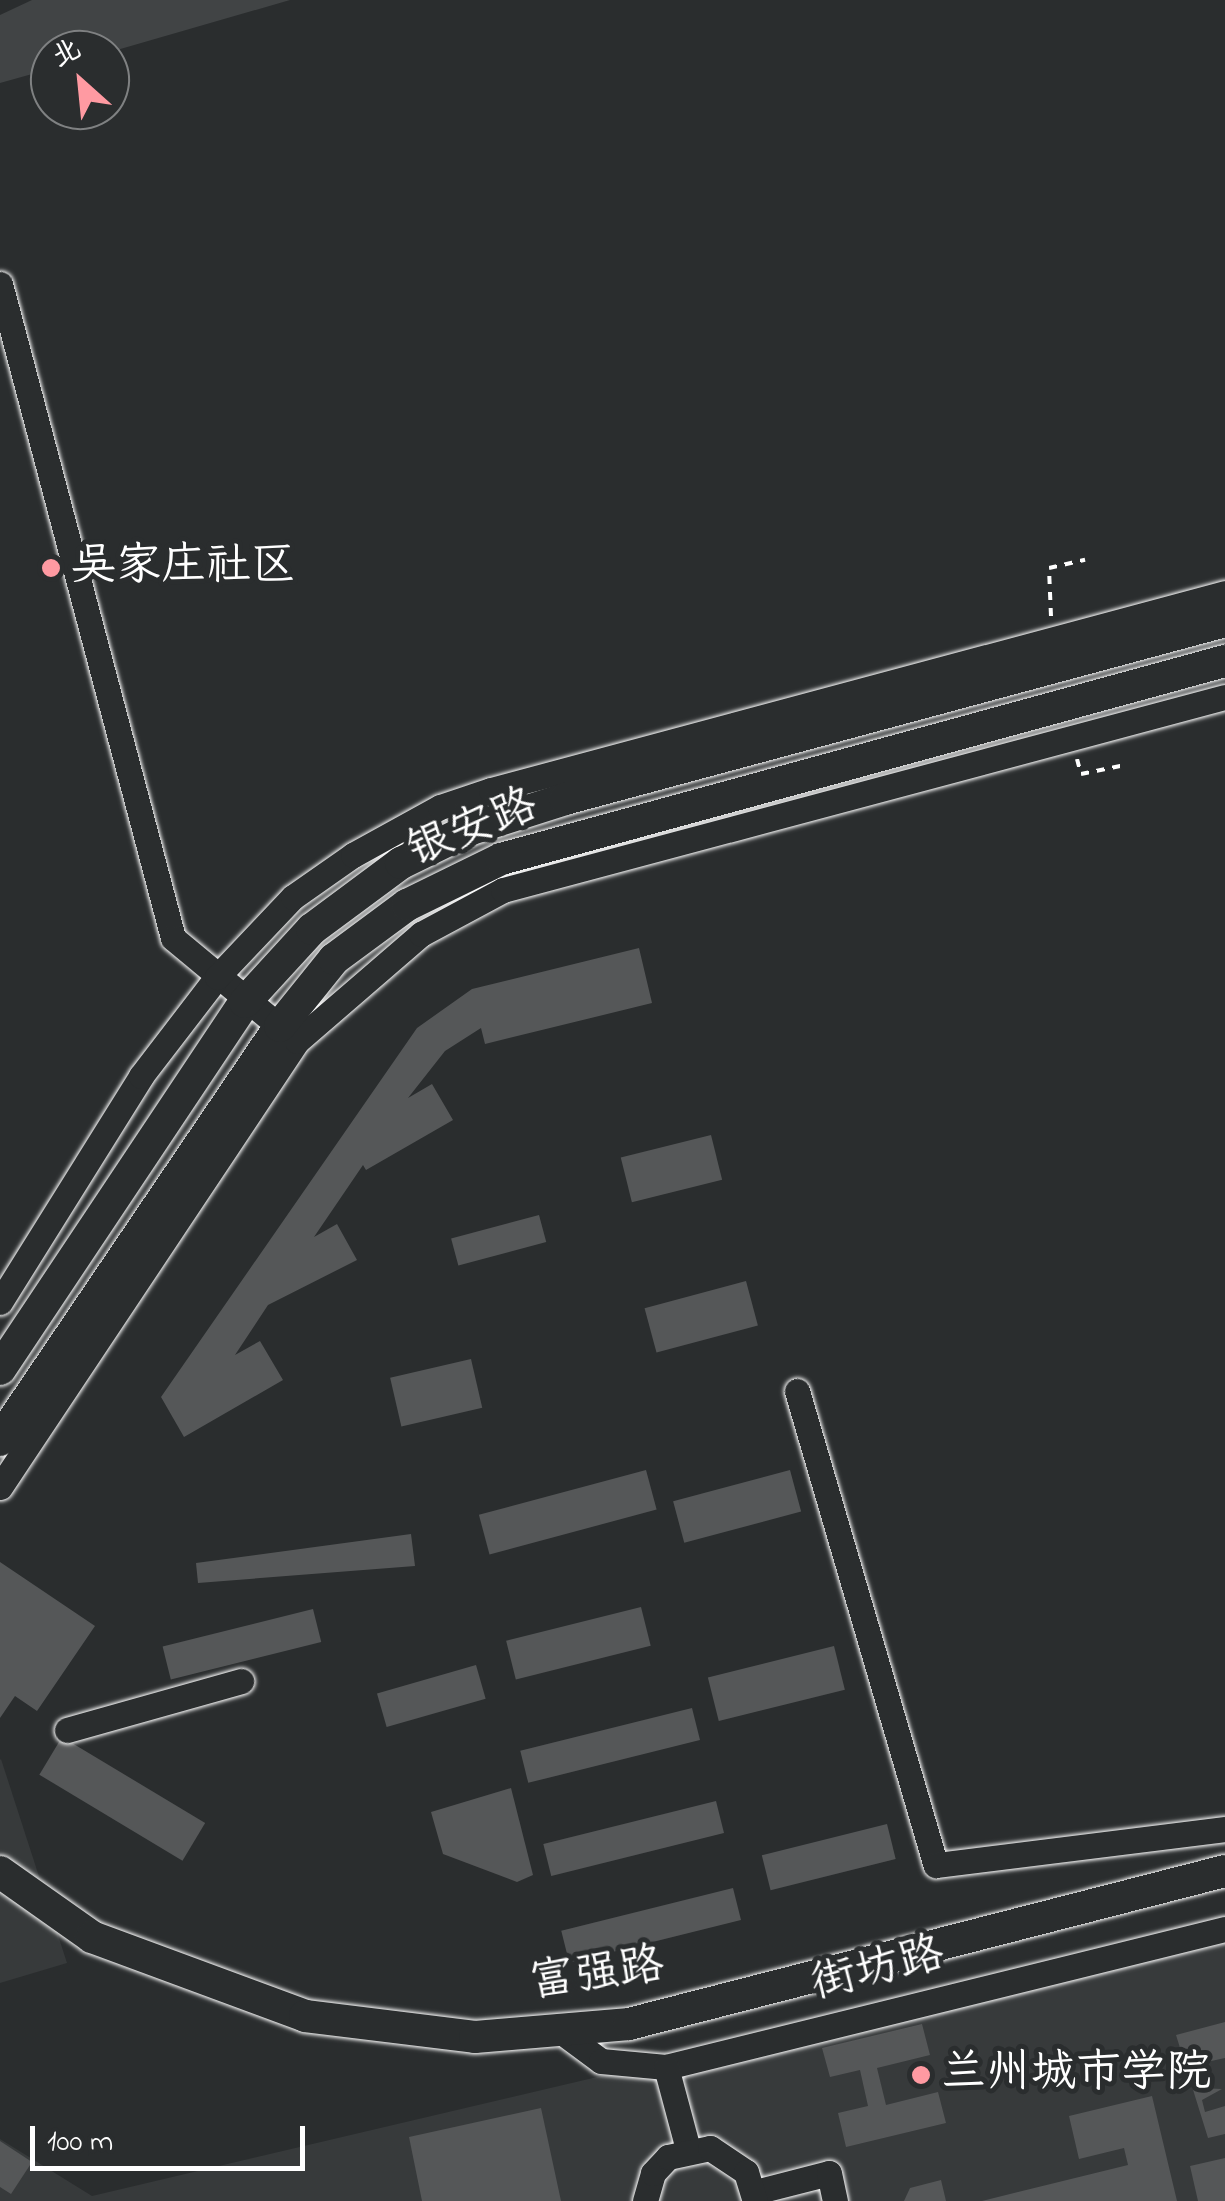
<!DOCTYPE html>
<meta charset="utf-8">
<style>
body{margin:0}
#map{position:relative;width:1225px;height:2201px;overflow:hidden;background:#2a2d2e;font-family:"Indie Flower","LXGW WenKai TC",sans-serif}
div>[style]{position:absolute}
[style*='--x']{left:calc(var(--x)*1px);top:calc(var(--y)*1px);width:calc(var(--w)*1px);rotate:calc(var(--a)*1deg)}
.built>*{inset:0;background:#373a3b}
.green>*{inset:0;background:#414445}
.building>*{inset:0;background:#555758;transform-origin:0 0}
.path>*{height:4px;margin-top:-2px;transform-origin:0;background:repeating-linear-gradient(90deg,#fff 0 8px,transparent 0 16px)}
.roads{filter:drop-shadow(0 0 2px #fff) drop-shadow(0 0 2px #fff)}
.minor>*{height:25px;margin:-12.5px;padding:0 12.5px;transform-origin:12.5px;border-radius:12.5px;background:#2a2d2e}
.major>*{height:32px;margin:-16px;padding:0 16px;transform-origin:16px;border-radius:16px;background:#2a2d2e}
.dots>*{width:28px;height:28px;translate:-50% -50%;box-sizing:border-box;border:5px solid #2a2d2e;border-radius:50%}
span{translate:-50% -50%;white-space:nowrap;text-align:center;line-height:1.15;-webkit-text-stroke:10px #2a2d2e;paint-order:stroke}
.poi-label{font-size:45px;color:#fff}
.left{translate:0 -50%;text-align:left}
.street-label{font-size:45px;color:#fff}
.north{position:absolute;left:30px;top:30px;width:100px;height:100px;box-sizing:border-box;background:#2a2d2e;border:2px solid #7f8182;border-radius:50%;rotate:333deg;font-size:28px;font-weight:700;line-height:40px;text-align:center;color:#fff}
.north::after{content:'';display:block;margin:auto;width:35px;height:45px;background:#ff9aa2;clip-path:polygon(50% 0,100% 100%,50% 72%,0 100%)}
.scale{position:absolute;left:30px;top:2126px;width:275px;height:45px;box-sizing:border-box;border:5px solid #fff;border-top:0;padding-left:12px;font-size:30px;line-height:35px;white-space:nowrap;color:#fff;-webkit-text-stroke:8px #2a2d2e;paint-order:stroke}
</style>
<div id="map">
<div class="built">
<i style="clip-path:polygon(1px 1759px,67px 1963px,0 1983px,0 1760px)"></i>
<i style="clip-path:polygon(1225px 1929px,1225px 2201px,0 2201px,0 2139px,92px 2196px)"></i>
</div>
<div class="green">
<i style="clip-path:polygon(32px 0,290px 0,110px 52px,50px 50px,50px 69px,0 83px,0 15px)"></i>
</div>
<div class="building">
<i style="clip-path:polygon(639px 948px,652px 1003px,485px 1044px,481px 1028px,445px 1051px,408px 1098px,432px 1084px,453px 1120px,366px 1170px,363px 1165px,314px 1237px,337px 1224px,357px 1260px,268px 1305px,235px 1355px,260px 1341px,283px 1380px,184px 1437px,161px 1397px,417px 1028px,472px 989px)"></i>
<i style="left:711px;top:1135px;width:46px;height:93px;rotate:76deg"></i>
<i style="left:539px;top:1215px;width:28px;height:91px;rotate:75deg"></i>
<i style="left:746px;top:1281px;width:46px;height:105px;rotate:75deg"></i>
<i style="left:471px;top:1359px;width:50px;height:83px;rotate:77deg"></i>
<i style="left:646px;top:1470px;width:41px;height:173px;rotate:75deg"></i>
<i style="left:790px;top:1470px;width:43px;height:121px;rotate:75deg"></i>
<i style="clip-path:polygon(411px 1534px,415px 1566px,198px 1583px,196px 1563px)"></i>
<i style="clip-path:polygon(0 1562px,95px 1626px,37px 1711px,15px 1696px,0 1718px)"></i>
<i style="left:641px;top:1607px;width:40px;height:139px;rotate:76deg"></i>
<i style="left:313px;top:1609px;width:34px;height:155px;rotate:76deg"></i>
<i style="left:834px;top:1646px;width:45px;height:130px;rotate:76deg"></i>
<i style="left:476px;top:1665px;width:35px;height:103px;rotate:74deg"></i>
<i style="left:692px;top:1708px;width:33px;height:177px;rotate:76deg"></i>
<i style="left:62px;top:1737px;width:167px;height:44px;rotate:31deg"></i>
<i style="clip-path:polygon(511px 1788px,533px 1875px,517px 1882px,443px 1854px,431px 1812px)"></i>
<i style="left:716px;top:1801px;width:33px;height:178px;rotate:76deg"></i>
<i style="left:887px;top:1824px;width:36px;height:129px;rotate:76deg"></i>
<i style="left:733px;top:1888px;width:33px;height:177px;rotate:76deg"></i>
<i style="clip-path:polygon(1225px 2022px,1225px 2058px,1193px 2065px,1199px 2088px,1222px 2089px,1202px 2100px,1205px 2112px,1225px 2106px,1225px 2134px,1208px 2138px,1176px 2035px)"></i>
<i style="clip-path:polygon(922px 2024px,930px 2055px,877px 2068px,886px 2105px,938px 2092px,946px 2123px,846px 2147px,838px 2113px,868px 2106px,860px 2070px,830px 2077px,822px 2048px)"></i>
<i style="clip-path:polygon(1152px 2096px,1177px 2201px,982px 2201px,1128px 2165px,1124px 2148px,1079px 2159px,1069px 2116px)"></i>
<i style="clip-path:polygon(541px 2108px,561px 2201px,422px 2201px,409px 2137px)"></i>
<i style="clip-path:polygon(0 2141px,32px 2162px,11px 2194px,0 2187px)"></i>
<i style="clip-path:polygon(1225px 2158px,1225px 2201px,1198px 2201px,1190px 2166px)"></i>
<i style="clip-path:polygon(941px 2180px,946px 2201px,904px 2201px,910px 2188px)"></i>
</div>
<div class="path">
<i style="--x:1051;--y:616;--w:48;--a:-92.4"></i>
<i style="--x:1049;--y:568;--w:37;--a:-13"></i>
<i style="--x:1077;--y:759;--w:16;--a:75"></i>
<i style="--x:1081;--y:774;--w:45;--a:-11.6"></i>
</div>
<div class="roads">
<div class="minor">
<i style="--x:0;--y:284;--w:676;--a:75.18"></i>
<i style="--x:173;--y:938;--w:152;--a:39.7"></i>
<i style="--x:0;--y:1302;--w:266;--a:-58"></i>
<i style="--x:141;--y:1076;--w:125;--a:-52.5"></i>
<i style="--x:217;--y:977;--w:110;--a:-46.5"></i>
<i style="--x:293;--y:897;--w:73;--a:-35"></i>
<i style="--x:353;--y:855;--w:99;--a:-28.9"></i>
<i style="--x:440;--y:807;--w:54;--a:-18.4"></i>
<i style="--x:491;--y:790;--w:760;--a:-15.02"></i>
<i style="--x:797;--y:1391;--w:494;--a:73.7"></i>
<i style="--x:936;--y:1865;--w:291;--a:-7.1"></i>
<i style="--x:0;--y:1487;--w:536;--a:-56.34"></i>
<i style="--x:297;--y:1041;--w:164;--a:-40.8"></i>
<i style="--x:421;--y:934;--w:93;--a:-28.2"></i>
<i style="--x:503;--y:890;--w:747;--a:-14.97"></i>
<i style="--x:67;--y:1730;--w:181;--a:-15.7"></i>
<i style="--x:559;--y:2030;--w:52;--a:36.4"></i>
<i style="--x:601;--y:2061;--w:65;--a:5.3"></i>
<i style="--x:666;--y:2067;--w:576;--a:-13.87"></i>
<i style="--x:666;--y:2067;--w:85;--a:75"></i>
<i style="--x:755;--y:2192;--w:76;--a:-14.4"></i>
<i style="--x:829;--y:2173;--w:29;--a:78"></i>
<i style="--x:645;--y:2201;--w:29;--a:-74"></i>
<i style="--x:653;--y:2173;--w:22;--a:-47"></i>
<i style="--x:668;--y:2157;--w:43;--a:-12.1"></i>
<i style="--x:710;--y:2148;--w:43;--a:33.7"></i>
<i style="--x:746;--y:2172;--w:30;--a:73"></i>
</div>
<div class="major">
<i style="--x:0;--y:1369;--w:441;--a:-56.3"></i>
<i style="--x:245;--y:1002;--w:99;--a:-47.5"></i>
<i style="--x:312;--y:929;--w:111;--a:-36.6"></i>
<i style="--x:401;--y:863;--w:78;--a:-25.9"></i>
<i style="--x:471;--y:829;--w:99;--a:-17.7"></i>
<i style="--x:565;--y:799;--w:684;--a:-15.09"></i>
<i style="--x:0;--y:1440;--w:500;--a:-55.9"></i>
<i style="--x:280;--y:1026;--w:86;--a:-51.1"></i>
<i style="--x:334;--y:959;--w:91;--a:-36.5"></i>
<i style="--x:407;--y:905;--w:105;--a:-26.1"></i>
<i style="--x:501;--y:859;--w:751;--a:-15.3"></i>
<i style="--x:0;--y:1872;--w:113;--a:35.2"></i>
<i style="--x:92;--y:1937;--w:227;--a:20.3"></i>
<i style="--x:305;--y:2016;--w:171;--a:7"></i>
<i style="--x:475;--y:2037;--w:155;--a:-4.8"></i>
<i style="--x:629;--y:2024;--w:615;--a:-14.4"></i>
</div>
</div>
<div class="dots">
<i style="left:51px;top:568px;background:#ff9aa2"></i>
<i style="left:921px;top:2075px;background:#ff9aa2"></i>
</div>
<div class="poi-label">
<span class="left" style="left:71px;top:568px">吴家庄社区</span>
<span class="left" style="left:941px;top:2075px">兰州城市学院</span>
</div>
<div class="street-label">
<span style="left:473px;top:830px;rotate:-22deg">银安路</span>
<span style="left:878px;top:1971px;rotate:-14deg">街坊路</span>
<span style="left:597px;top:1976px;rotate:-8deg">富强路</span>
</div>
<div class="north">北</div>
<div class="scale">100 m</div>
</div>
